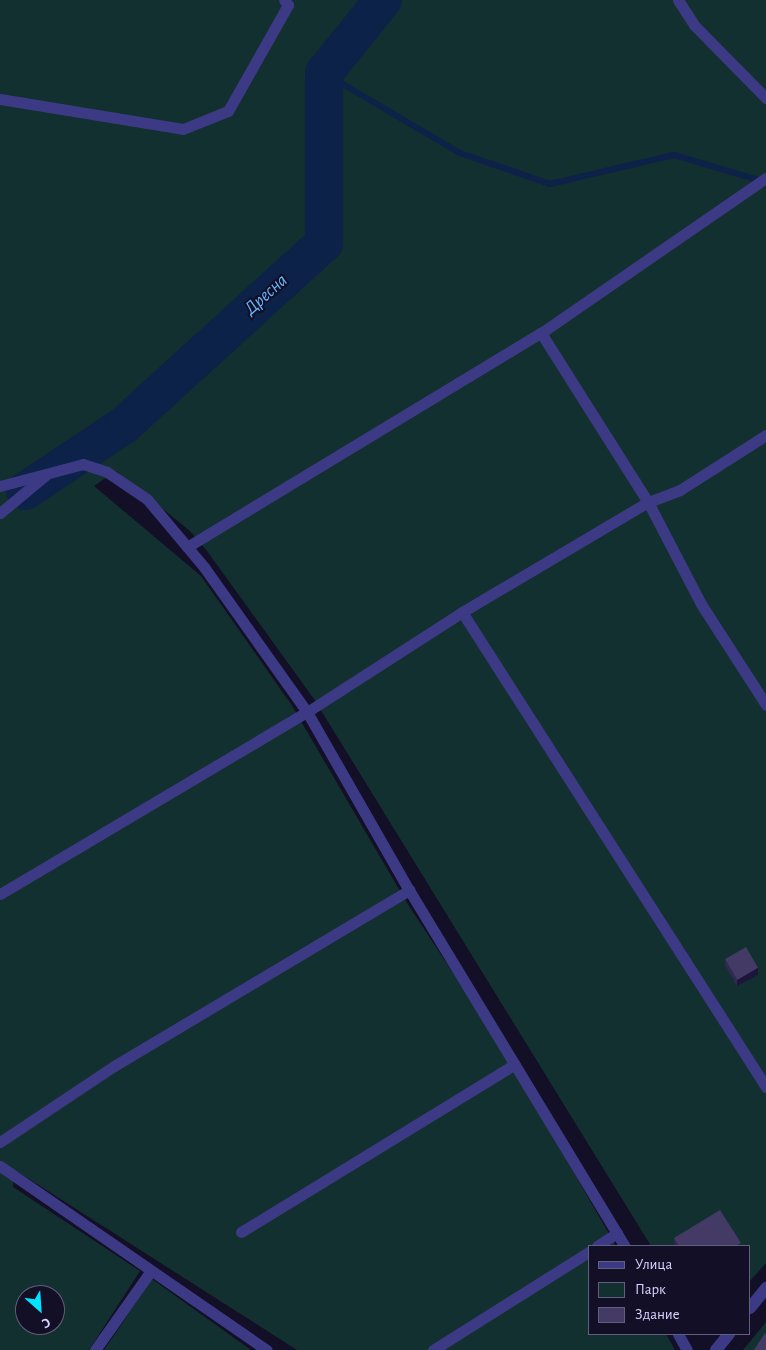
<!DOCTYPE html>
<meta charset="utf-8">
<style>
body{margin:0}
#map{position:relative;width:766px;height:1350px;overflow:hidden;background:#130f26;font-family:"Alegreya Sans",sans-serif}
div>[style]{position:absolute}
[style*='--x']{left:calc(var(--x)*1px);top:calc(var(--y)*1px);width:calc(var(--w)*1px);rotate:calc(var(--a)*1deg)}
.green>*{inset:0;background:#12302f}
.stream>*{height:6px;margin:-3px;padding:0 3px;transform-origin:3px;border-radius:3px;background:#0c2248}
.river>*{height:38px;margin:-19px;padding:0 19px;transform-origin:19px;border-radius:19px;background:#0c2248}
.service>*{height:11px;margin:-5.5px;padding:0 5.5px;transform-origin:5.5px;border-radius:5.5px;background:#3d3a85}
.minor>*{height:12px;margin:-6px;padding:0 6px;transform-origin:6px;border-radius:6px;background:#3d3a85}
.wall>*{inset:0;background:#312854}
.shaded-wall>*{inset:0;background:#1d163a}
.building>*{inset:0;background:#433a66;transform-origin:0 0}
span{translate:-50% -50%;white-space:nowrap;text-align:center;line-height:1.15;-webkit-text-stroke:4px #130f26;paint-order:stroke}
.water-label{font-size:19px;color:#62b6ff;font-style:italic}
.legend{position:absolute;left:588px;top:1245px;width:162px;height:90px;box-sizing:border-box;background:#130f26;border:1px solid #625e7d;margin:0;padding:6px 9px;list-style:none;font-size:15px;color:#d9d4ff}
.legend li{display:flex;align-items:center;gap:10px;height:25px}
.legend b{width:25px;border:1px solid #625e7d}
.north{position:absolute;left:15px;top:1285px;width:50px;height:50px;box-sizing:border-box;background:#130f26;border:1px solid #625e7d;border-radius:50%;rotate:154deg;font-size:14px;font-weight:700;line-height:20px;text-align:center;color:#d9d4ff}
.north::after{content:'';display:block;margin:auto;width:18px;height:22px;background:#00e5ff;clip-path:polygon(50% 0,100% 100%,50% 72%,0 100%)}
</style>
<div id="map">
<div class="green">
<i style="clip-path:polygon(evenodd,0 0,766px 0,766px 1263px,750px 1281px,750px 1246px,651px 1246px,314px 699px,207px 551px,190px 531px,116px 471px,94px 486px,201px 576px,291px 704px,407px 903px,503px 1049px,616px 1246px,590px 1246px,590px 1334px,666px 1334px,675px 1350px,297px 1350px,15px 1170px,13px 1187px,140px 1271px,89px 1350px,0 1350px,0 0,25px 1295px,55px 1295px,55px 1325px,25px 1325px,25px 1295px)"></i>
<i style="clip-path:polygon(152px 1279px,251px 1350px,104px 1350px)"></i>
<i style="clip-path:polygon(766px 1322px,766px 1350px,743px 1350px)"></i>
</div>
<div class="stream">
<i style="--x:324;--y:73;--w:158;--a:30.5"></i>
<i style="--x:460;--y:153;--w:95;--a:19"></i>
<i style="--x:550;--y:184;--w:127;--a:-13.2"></i>
<i style="--x:674;--y:155;--w:92;--a:16.5"></i>
</div>
<div class="river">
<i style="--x:25;--y:491;--w:118;--a:-33.6"></i>
<i style="--x:123;--y:426;--w:272;--a:-42.3"></i>
<i style="--x:324;--y:243;--w:170;--a:-90"></i>
<i style="--x:324;--y:73;--w:94;--a:-51.1"></i>
</div>
<div class="service">
<i style="--x:678;--y:0;--w:30;--a:57"></i>
<i style="--x:694;--y:25;--w:103;--a:45.4"></i>
<i style="--x:0;--y:99;--w:185;--a:9.3"></i>
<i style="--x:183;--y:129;--w:48;--a:-21.8"></i>
<i style="--x:228;--y:111;--w:122;--a:-60.5"></i>
<i style="--x:288;--y:5;--w:6;--a:-129"></i>
<i style="--x:541;--y:333;--w:273;--a:-34.6"></i>
<i style="--x:766;--y:435;--w:102;--a:147.4"></i>
<i style="--x:680;--y:490;--w:34;--a:159"></i>
<i style="--x:648;--y:502;--w:115;--a:62.5"></i>
<i style="--x:701;--y:604;--w:120;--a:57.2"></i>
<i style="--x:0;--y:486;--w:86;--a:-14.8"></i>
<i style="--x:83;--y:464;--w:25;--a:18"></i>
<i style="--x:107;--y:472;--w:48;--a:34"></i>
<i style="--x:147;--y:499;--w:89;--a:50"></i>
<i style="--x:204;--y:567;--w:178;--a:54.6"></i>
<i style="--x:307;--y:712;--w:205;--a:60.2"></i>
<i style="--x:409;--y:890;--w:416;--a:58.8"></i>
<i style="--x:0;--y:513;--w:61;--a:-39.7"></i>
<i style="--x:187;--y:547;--w:414;--a:-31.2"></i>
<i style="--x:541;--y:333;--w:200;--a:57.7"></i>
<i style="--x:648;--y:502;--w:216;--a:149.4"></i>
<i style="--x:0;--y:894;--w:357;--a:-30.7"></i>
<i style="--x:307;--y:712;--w:184;--a:-32.8"></i>
<i style="--x:462;--y:612;--w:564;--a:57.38"></i>
<i style="--x:0;--y:1142;--w:137;--a:-33.7"></i>
<i style="--x:114;--y:1066;--w:344;--a:-30.8"></i>
<i style="--x:0;--y:1166;--w:324;--a:34.6"></i>
<i style="--x:241;--y:1232;--w:321;--a:-31.5"></i>
<i style="--x:597;--y:1246;--w:24;--a:-33"></i>
<i style="--x:678;--y:1334;--w:18;--a:61"></i>
<i style="--x:95;--y:1350;--w:95;--a:-54.8"></i>
<i style="--x:433;--y:1350;--w:186;--a:-32.2"></i>
</div>
<div class="minor">
<i style="--x:750;--y:1308;--w:26;--a:-51"></i>
<i style="--x:716;--y:1350;--w:21;--a:-51"></i>
</div>
<div class="wall">
<i style="clip-path:polygon(725px 958px,758px 975px,737px 986px,725px 965px)"></i>
<i style="clip-path:polygon(674px 1238px,741px 1246px,674px 1246px)"></i>
</div>
<div class="shaded-wall">
<i style="clip-path:polygon(758px 968px,758px 975px,737px 986px,737px 980px)"></i>
</div>
<div class="building">
<i style="left:746px;top:947px;width:24px;height:24px;rotate:60deg"></i>
<i style="clip-path:polygon(720px 1210px,741px 1243px,736px 1246px,679px 1246px,674px 1238px)"></i>
<i style="clip-path:polygon(765px 1333px,766px 1334px,766px 1350px,754px 1350px)"></i>
</div>
<div class="water-label">
<span style="left:266px;top:295px;rotate:-42deg">Дресна</span>
</div>
<ul class="legend">
<li><b style="height:6px;background:#3d3a85"></b>Улица</li>
<li><b style="height:14px;background:#12302f"></b>Парк</li>
<li><b style="height:14px;background:#433a66"></b>Здание</li>
</ul>
<div class="north">С</div>
</div>
